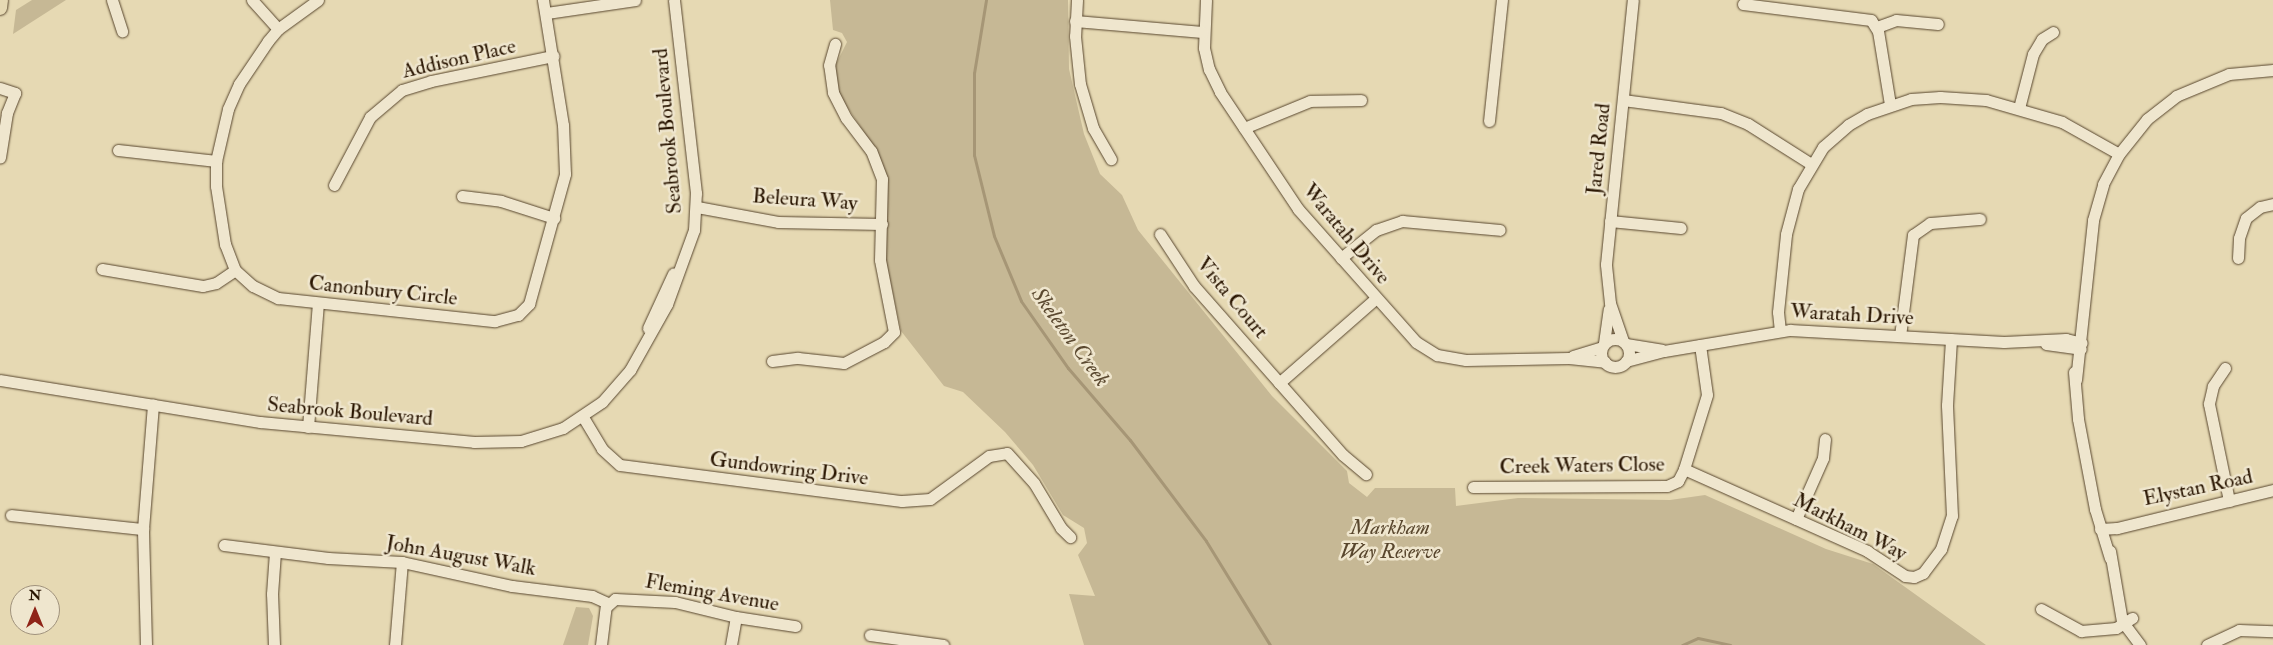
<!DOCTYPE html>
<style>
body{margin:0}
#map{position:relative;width:2273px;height:645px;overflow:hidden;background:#e6d9b3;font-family:"IM FELL Double Pica",serif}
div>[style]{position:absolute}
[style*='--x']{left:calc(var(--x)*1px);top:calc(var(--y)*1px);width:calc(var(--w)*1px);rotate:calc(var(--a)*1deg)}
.green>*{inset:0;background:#c6b895}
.stream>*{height:3px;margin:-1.5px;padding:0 1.5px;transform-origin:1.5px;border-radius:1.5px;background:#a69676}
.roads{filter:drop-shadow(0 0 1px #58462e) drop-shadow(0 0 1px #58462e)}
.minor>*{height:11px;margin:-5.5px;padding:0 5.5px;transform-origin:5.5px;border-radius:5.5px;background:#efe6ce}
.minor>.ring{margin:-5.5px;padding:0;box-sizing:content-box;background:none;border:11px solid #efe6ce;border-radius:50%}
.major>*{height:14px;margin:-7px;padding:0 7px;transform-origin:7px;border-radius:7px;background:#e6d9b3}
span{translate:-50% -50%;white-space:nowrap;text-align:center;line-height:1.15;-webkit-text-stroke:5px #efe6ce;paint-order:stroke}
.street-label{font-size:21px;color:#291501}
.park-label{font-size:21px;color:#58462d;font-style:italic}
.water-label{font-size:22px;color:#5b4930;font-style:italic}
.north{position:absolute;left:10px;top:585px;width:50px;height:50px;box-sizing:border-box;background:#efe6ce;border:1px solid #a0927c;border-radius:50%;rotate:0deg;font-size:14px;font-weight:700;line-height:20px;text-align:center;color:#291501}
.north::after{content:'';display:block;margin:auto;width:18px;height:22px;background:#8f2418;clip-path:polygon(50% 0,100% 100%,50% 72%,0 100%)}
</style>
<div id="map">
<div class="green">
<i style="clip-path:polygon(32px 0,66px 0,13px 34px,16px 10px)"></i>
<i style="clip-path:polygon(830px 0,1068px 0,1069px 69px,1084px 134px,1100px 174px,1122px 195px,1138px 230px,1272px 396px,1347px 471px,1349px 483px,1367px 497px,1375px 488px,1455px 488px,1456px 506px,1518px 498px,1670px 500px,1705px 495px,1826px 549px,1873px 564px,1986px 645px,1084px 645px,1069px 594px,1095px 596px,1078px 555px,1087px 543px,1084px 528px,1063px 515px,1033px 465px,1005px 432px,963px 392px,944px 386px,901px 331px,885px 256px,887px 182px,879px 155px,838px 93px,834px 68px,847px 42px,842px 33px,833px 30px)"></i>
<i style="clip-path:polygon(576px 607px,589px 608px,593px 616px,588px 645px,563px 645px)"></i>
</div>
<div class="stream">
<i style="--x:986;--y:0;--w:74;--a:99.3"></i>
<i style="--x:974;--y:73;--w:82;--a:90"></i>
<i style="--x:974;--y:155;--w:83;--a:76.1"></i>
<i style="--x:994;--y:236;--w:70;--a:67.4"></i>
<i style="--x:1021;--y:301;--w:82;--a:55"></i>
<i style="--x:1068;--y:368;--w:95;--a:49.3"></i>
<i style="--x:1130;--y:440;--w:126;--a:53"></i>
<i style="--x:1206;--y:541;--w:122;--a:58.4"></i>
<i style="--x:1682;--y:645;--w:17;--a:-24"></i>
<i style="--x:1698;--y:638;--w:33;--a:12"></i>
</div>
<div class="roads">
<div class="minor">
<i style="--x:112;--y:0;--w:33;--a:72"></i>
<i style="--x:252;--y:0;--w:39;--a:48"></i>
<i style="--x:318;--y:0;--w:49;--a:144.1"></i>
<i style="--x:278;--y:29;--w:16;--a:130"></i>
<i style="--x:268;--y:41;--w:52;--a:124"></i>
<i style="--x:239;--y:84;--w:27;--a:114"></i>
<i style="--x:228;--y:109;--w:53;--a:103"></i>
<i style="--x:216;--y:161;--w:25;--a:90"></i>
<i style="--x:216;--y:186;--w:59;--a:81.2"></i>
<i style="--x:225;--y:244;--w:28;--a:69"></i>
<i style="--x:235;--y:270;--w:24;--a:42"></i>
<i style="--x:253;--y:286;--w:28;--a:26"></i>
<i style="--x:278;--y:298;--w:218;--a:6.1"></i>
<i style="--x:495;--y:321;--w:24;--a:-15"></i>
<i style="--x:518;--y:315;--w:16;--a:-45"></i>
<i style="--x:529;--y:304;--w:135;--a:-74.5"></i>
<i style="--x:565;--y:174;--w:49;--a:-92.3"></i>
<i style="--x:563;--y:125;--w:127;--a:-99.1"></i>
<i style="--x:1077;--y:0;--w:36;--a:93"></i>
<i style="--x:1075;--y:36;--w:48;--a:84.1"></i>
<i style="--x:1080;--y:84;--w:46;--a:73.5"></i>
<i style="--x:1093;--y:128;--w:36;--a:60"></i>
<i style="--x:1206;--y:0;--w:48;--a:92.4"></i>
<i style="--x:1204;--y:48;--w:22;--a:77"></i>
<i style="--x:1209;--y:69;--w:25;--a:64"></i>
<i style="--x:1220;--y:92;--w:141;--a:56.3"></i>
<i style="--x:1298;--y:209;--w:178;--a:48.4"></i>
<i style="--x:1416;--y:342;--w:25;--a:32"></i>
<i style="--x:1437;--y:355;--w:29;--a:10"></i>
<i style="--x:1466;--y:360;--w:103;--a:-1.1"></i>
<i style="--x:1569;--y:358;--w:36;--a:6"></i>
<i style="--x:1743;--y:4;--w:129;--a:7.1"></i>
<i style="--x:1871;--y:20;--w:13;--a:58"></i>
<i style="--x:1878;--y:31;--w:74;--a:80.7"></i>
<i style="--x:547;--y:13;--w:89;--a:-8.4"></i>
<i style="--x:1075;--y:21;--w:128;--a:4.9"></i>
<i style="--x:1877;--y:27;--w:20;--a:-20"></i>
<i style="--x:1896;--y:20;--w:42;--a:5.4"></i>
<i style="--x:0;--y:88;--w:16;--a:18"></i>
<i style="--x:15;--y:93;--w:22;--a:112"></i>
<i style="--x:7;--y:113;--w:45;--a:99"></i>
<i style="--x:1623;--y:100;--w:99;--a:7.6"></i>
<i style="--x:1721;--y:113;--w:29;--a:22"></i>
<i style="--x:1748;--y:124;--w:75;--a:32.4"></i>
<i style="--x:2019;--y:108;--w:56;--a:-75.5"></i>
<i style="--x:2033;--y:54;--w:17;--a:-59"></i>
<i style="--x:2042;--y:39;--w:13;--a:-32"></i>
<i style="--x:1489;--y:121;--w:122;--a:-83.9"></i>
<i style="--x:1244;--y:128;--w:71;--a:-22.2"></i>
<i style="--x:1310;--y:101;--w:51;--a:-1.1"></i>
<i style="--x:118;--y:150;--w:99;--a:6.4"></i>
<i style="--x:334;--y:185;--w:77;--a:-62.1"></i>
<i style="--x:370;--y:117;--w:42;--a:-40.2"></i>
<i style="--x:402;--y:90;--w:30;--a:-17"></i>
<i style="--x:431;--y:81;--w:125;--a:-11.6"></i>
<i style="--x:462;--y:196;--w:39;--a:7"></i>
<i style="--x:501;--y:201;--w:56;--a:17.8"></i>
<i style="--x:697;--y:207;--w:82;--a:10.5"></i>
<i style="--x:778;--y:222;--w:104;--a:1.1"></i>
<i style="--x:1610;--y:221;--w:71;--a:5.6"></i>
<i style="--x:1160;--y:234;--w:62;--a:56.8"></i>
<i style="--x:1194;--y:286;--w:225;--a:48.6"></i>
<i style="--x:1343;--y:455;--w:30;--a:40"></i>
<i style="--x:1341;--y:258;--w:45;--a:-38.7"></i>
<i style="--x:1376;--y:230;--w:28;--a:-19"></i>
<i style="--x:1402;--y:221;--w:98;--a:5.2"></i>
<i style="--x:2238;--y:258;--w:20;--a:-87"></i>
<i style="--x:2239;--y:238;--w:21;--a:-71"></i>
<i style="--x:2246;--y:218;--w:18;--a:-38"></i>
<i style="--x:2260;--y:207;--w:13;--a:-13"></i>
<i style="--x:102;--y:269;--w:102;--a:9.6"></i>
<i style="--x:203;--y:286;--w:13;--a:-13"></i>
<i style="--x:216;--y:283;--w:23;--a:-34"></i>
<i style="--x:648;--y:328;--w:60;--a:-65.2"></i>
<i style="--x:1780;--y:331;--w:19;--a:-96"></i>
<i style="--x:1778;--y:312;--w:78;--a:-84.1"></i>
<i style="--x:1786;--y:234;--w:47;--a:-75.1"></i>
<i style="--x:1798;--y:189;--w:49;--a:-59.2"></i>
<i style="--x:1823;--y:147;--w:33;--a:-41"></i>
<i style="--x:1848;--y:125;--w:22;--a:-30"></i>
<i style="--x:1867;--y:114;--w:46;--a:-18.8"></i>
<i style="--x:1911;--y:99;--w:29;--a:-4"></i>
<i style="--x:1940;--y:97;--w:46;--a:3.7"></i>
<i style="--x:1986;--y:100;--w:79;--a:16.1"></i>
<i style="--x:2062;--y:122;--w:65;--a:29.3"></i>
<i style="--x:1900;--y:336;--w:102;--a:-82.7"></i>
<i style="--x:1913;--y:235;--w:21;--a:-35"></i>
<i style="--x:1930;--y:223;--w:50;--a:-4.6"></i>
<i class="ring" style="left:1601px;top:339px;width:17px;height:17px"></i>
<i style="--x:1623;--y:341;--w:40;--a:-108.9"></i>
<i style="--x:1610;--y:303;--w:39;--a:-96"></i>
<i style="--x:1606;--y:264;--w:265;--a:-84.2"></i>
<i style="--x:1604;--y:343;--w:34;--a:-82"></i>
<i style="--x:1626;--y:344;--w:36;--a:9"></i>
<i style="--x:2046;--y:344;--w:35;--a:8"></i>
<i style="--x:1700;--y:345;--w:50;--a:82"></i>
<i style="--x:1707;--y:395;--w:77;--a:107.3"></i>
<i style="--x:1684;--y:469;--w:201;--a:24.1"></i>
<i style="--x:1867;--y:551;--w:45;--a:33.3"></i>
<i style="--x:1905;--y:576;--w:9;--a:6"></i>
<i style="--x:1914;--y:577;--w:10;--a:-24"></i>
<i style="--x:1923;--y:573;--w:30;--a:-53"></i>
<i style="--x:1941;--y:549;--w:35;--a:-72"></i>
<i style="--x:1952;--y:516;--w:111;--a:-92.6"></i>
<i style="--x:1947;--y:405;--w:66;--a:-86.5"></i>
<i style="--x:1573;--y:356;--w:30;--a:-17"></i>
<i style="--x:772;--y:361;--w:26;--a:-7"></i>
<i style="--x:798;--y:358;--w:46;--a:6.2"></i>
<i style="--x:844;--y:363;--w:45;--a:-27.7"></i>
<i style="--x:884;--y:342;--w:14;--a:-45"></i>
<i style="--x:894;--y:332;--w:73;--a:-101"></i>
<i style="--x:880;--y:260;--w:81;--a:-88.6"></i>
<i style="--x:882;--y:179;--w:30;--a:-111"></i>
<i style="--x:871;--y:151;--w:41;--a:-127.1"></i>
<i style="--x:846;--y:118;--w:29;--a:-117"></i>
<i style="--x:833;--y:92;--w:27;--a:-98"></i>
<i style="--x:829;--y:65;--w:22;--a:-74"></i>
<i style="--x:1626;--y:361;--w:39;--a:-15"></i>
<i style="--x:1664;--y:351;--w:128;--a:-9.5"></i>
<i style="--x:1790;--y:330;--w:214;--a:3.2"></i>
<i style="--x:2004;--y:342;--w:62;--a:-2.8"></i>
<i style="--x:2066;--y:339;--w:16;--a:14"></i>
<i style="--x:2225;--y:368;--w:22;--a:124"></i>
<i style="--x:2213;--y:386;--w:18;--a:103"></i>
<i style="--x:2209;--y:404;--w:99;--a:78.3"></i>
<i style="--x:2074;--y:372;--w:47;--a:85.1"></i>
<i style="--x:2078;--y:419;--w:92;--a:79.3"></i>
<i style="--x:2095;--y:509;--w:51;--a:73"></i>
<i style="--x:0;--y:380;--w:263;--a:9.2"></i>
<i style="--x:260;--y:422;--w:215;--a:5.3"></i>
<i style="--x:474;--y:442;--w:47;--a:-1.2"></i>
<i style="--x:521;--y:441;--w:44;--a:-17.2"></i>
<i style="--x:563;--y:428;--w:47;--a:-33.7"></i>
<i style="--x:602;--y:402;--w:43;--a:-48.8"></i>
<i style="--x:630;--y:370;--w:76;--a:-60.7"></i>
<i style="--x:667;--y:304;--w:79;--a:-70"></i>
<i style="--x:694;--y:230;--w:37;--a:-87"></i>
<i style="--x:696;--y:193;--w:194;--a:-96.5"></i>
<i style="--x:2076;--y:380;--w:161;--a:-83.9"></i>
<i style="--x:2093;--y:220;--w:37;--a:-74"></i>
<i style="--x:2103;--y:184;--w:34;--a:-62"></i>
<i style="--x:2119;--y:154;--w:45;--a:-51.3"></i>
<i style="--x:2147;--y:119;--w:37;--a:-38"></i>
<i style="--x:2176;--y:96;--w:57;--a:-22.5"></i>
<i style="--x:2229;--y:74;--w:44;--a:-5.2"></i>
<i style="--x:1279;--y:383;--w:129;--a:-41.2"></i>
<i style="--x:583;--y:417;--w:37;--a:59"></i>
<i style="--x:602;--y:449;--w:24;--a:42"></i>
<i style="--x:620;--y:465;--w:284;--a:7.3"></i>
<i style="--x:902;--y:501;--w:28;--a:-4"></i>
<i style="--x:930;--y:499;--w:73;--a:-36.1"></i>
<i style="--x:989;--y:456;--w:18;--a:-9"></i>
<i style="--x:1007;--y:453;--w:40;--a:48"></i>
<i style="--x:1034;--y:483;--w:52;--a:59"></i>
<i style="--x:1061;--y:528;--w:13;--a:45"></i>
<i style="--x:308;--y:427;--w:124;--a:-85.4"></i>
<i style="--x:1473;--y:487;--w:194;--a:-0.3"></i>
<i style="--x:1667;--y:486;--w:12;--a:-24"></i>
<i style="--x:1678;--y:481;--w:13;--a:-63"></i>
<i style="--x:11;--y:515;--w:133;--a:6.1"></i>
<i style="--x:1796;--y:519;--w:67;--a:-66.1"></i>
<i style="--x:1823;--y:458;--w:19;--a:-84"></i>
<i style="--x:2100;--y:529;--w:17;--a:-3"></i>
<i style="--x:2117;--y:528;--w:161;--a:-13.7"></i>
<i style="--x:224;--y:545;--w:105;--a:7.1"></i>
<i style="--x:328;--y:558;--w:74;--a:3.1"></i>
<i style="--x:402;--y:562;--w:113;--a:12.3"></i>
<i style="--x:512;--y:586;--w:81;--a:7.1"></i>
<i style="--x:592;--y:596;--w:17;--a:24"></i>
<i style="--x:2110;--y:551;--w:71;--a:80.3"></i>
<i style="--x:2122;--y:621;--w:30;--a:53"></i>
<i style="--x:2041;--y:609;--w:46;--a:28.8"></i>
<i style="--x:2081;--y:631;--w:35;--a:-5"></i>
<i style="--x:2116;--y:628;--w:19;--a:-32"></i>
<i style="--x:870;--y:635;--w:74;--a:7.8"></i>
<i style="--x:146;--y:645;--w:116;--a:-91.5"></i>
<i style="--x:143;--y:529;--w:125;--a:-85.4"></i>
<i style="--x:274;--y:645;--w:51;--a:-92.2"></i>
<i style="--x:272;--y:594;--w:42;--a:-85.9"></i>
<i style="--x:395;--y:645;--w:83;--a:-85.2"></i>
<i style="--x:601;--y:645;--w:38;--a:-83"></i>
<i style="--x:606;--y:607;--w:12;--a:-42"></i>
<i style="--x:615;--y:599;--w:60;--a:2.9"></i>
<i style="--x:675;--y:602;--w:63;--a:13.8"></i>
<i style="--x:736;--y:617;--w:60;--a:8.7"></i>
<i style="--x:731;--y:645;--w:28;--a:-80"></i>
<i style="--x:2207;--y:645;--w:35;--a:-25"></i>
<i style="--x:2239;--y:630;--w:34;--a:2"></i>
</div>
<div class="major">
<i style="--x:0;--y:8;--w:8;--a:-83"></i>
</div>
</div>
<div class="street-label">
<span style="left:459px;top:59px;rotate:-13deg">Addison Place</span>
<span style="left:668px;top:131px;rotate:-95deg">Seabrook Boulevard</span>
<span style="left:1599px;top:149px;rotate:-84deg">Jared Road</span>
<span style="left:805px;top:200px;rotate:4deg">Beleura Way</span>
<span style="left:1346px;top:234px;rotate:50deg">Waratah Drive</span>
<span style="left:383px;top:291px;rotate:6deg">Canonbury Circle</span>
<span style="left:1232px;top:298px;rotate:50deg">Vista Court</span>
<span style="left:1852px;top:315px;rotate:3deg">Waratah Drive</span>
<span style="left:350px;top:412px;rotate:5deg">Seabrook Boulevard</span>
<span style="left:1582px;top:466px;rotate:-1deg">Creek Waters Close</span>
<span style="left:789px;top:469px;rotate:7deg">Gundowring Drive</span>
<span style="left:2198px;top:488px;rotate:-12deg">Elystan Road</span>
<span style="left:1850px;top:527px;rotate:27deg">Markham Way</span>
<span style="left:461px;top:556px;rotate:10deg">John August Walk</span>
<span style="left:712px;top:593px;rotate:10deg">Fleming Avenue</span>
</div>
<div class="park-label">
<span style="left:1390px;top:540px">Markham<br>Way Reserve</span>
</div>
<div class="water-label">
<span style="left:1070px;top:337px;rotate:54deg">Skeleton Creek</span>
</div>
<div class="north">N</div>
</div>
